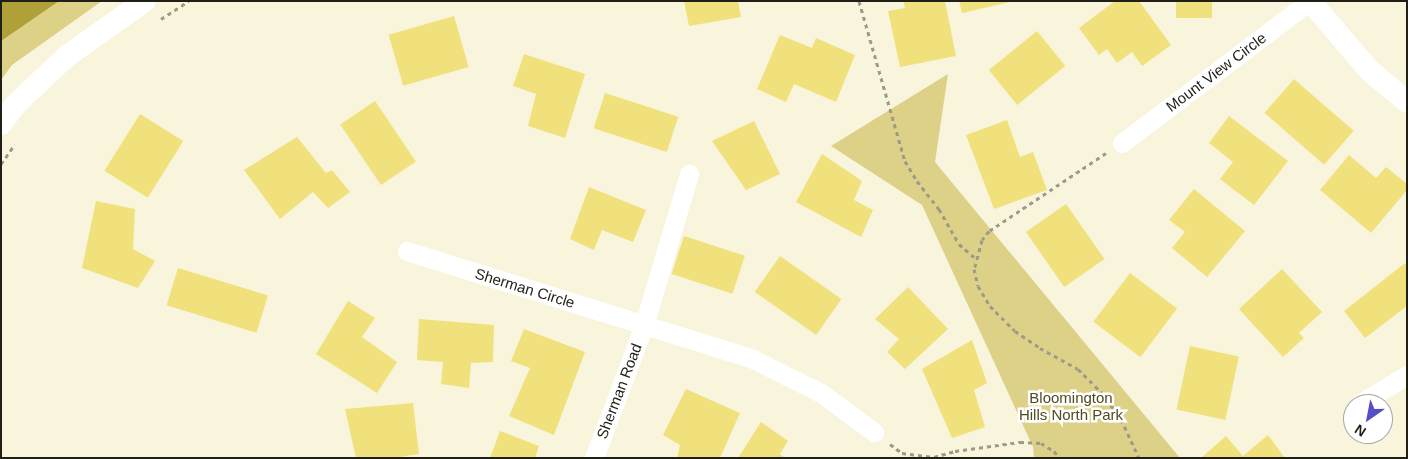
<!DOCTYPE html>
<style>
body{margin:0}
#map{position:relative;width:1408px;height:459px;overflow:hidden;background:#f8f5dc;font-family:Helvetica,sans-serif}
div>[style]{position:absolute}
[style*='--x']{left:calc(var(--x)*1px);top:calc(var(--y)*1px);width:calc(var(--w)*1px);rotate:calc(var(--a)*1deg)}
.green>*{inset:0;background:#dcd187}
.water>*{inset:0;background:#b0a039}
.building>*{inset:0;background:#f0e17c;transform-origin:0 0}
.path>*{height:3px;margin-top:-1.5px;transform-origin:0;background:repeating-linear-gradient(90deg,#9c9a88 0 4px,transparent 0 8px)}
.minor>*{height:19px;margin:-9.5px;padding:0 9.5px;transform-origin:9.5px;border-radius:9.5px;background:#fff}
.tertiary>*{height:22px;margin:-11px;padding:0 11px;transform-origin:11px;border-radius:11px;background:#fff}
span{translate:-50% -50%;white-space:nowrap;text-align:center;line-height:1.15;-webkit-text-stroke:5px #fff;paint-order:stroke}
.street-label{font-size:15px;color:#201f16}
.park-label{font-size:15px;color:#504a1f}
.frame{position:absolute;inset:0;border:2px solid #201f16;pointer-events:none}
.north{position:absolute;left:1343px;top:394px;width:50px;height:50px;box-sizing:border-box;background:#fff;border:1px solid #a6a5a2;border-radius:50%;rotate:213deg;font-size:14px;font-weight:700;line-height:20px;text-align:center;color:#201f16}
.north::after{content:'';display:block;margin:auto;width:18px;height:22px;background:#564ec6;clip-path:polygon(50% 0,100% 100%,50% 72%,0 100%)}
</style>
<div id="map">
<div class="green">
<i style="clip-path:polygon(1px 1px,102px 1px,12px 65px,1px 80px)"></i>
<i style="clip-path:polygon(948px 74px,935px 162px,1180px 458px,1034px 458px,1033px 447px,922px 205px,831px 146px)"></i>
</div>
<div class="water">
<i style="clip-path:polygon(1px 1px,59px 1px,1px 41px)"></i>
</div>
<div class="building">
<i style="clip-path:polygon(684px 1px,738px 1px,741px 17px,689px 26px)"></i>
<i style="clip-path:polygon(903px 1px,945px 1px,956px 56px,900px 67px,888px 11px,905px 8px)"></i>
<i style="clip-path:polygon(959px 1px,1010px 1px,1010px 2px,962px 13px)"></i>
<i style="clip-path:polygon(1115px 1px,1139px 1px,1171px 45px,1142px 66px,1132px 52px,1117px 63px,1107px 49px,1099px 55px,1079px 28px)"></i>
<i style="left:1176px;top:1px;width:36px;height:17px"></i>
<i style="left:454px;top:16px;width:53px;height:68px;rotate:74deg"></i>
<i style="left:1037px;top:31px;width:45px;height:62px;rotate:51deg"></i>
<i style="clip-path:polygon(780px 35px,812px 48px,816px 38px,855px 55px,836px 102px,794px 84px,786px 102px,757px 89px)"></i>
<i style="clip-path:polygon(524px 54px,585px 74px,565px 138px,528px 126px,536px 94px,513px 86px)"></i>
<i style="left:1294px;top:79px;width:79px;height:45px;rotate:41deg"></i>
<i style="left:605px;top:93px;width:77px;height:37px;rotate:18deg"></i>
<i style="left:375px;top:101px;width:73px;height:42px;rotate:56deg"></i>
<i style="left:140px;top:114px;width:51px;height:67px;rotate:32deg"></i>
<i style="clip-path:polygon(1229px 116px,1288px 161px,1254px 205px,1220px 179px,1233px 162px,1209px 143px)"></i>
<i style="clip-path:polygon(1007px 120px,1020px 157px,1033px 152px,1047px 190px,994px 209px,966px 135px)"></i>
<i style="clip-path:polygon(754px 121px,780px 174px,746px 190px,712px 141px)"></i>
<i style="clip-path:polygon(297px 137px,326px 173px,332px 170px,350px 192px,328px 208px,313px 192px,280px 219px,244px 170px)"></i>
<i style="clip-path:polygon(822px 154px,862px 181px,854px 200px,873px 210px,861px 237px,796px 202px)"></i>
<i style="clip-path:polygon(1349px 155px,1376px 178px,1386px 167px,1407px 184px,1407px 190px,1371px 233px,1320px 190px)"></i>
<i style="clip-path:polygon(589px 187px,646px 210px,633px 242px,602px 230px,594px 250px,570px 239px)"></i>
<i style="clip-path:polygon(1194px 189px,1245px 231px,1207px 277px,1172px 248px,1185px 232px,1169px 220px)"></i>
<i style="clip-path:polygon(96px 201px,135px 209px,133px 249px,155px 261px,138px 288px,82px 268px)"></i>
<i style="left:1066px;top:204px;width:67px;height:49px;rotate:55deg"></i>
<i style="left:684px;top:236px;width:64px;height:40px;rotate:18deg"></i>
<i style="left:780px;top:256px;width:75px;height:44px;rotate:35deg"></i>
<i style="clip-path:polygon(1405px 263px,1407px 266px,1407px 306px,1365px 338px,1344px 311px)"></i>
<i style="left:178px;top:268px;width:94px;height:39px;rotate:17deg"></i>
<i style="clip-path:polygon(1282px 269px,1322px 312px,1299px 333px,1304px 338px,1283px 357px,1239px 309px)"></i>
<i style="left:1130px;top:273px;width:59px;height:61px;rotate:37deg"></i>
<i style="clip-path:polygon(908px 287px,948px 329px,905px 369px,887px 352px,899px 339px,875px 319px)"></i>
<i style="clip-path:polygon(348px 301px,375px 318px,362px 337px,397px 362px,377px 393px,316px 354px)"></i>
<i style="clip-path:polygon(419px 319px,494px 325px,493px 362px,471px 363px,469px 388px,441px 384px,443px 362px,417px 360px)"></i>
<i style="clip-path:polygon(524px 329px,585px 352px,554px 435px,509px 416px,530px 368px,511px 361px)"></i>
<i style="clip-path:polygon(972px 340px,987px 383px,974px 390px,985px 427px,952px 438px,922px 369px)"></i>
<i style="left:1190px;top:346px;width:50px;height:65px;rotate:12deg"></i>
<i style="clip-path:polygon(686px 389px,740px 413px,720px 458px,677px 458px,680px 445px,663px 435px)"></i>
<i style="clip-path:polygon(413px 403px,419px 454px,393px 458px,356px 458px,345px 409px)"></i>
<i style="clip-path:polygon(761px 422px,788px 441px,780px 454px,785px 458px,738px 458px)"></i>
<i style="clip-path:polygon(500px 431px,539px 446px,535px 458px,490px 458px)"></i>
<i style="clip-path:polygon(1268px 435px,1285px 458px,1201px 458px,1226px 436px,1243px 456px)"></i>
</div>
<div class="path">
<i style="--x:859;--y:1;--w:166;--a:74"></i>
<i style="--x:905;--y:161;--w:23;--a:59"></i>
<i style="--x:917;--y:181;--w:36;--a:52"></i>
<i style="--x:939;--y:209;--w:40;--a:60.3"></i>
<i style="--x:959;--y:244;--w:23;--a:41"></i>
<i style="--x:161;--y:19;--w:33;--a:-33"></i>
<i style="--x:1106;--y:153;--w:141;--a:146.3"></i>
<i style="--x:989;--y:231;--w:11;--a:128"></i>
<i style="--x:982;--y:240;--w:30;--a:105"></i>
<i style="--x:974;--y:269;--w:17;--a:77"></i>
<i style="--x:978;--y:286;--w:23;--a:59"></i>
<i style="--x:990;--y:306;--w:35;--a:45"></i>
<i style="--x:1015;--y:331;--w:30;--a:34"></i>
<i style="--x:1040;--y:348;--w:43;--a:28.9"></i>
<i style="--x:1078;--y:369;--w:33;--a:45"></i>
<i style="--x:1101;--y:392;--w:34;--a:53"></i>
<i style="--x:1121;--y:419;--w:43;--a:65.2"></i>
<i style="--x:1;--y:164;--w:24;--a:-55"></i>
<i style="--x:890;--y:444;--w:15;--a:37"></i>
<i style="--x:902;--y:453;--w:32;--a:7"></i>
<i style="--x:934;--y:457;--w:22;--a:-16"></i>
<i style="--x:955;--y:451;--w:66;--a:-7.9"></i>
<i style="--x:1020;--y:442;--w:21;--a:3"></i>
<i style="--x:1041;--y:443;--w:15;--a:32"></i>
<i style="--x:1054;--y:451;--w:9;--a:54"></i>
</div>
<div class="minor">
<i style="--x:1122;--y:143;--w:236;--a:-37.1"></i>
<i style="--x:407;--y:251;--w:362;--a:17.3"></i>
<i style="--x:753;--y:359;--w:76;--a:26.6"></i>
<i style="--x:821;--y:393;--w:66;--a:36.3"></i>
<i style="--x:1359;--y:404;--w:56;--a:-31.1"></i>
<i style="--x:594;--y:458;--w:142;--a:-69.4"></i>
<i style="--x:644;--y:325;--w:158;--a:-73.4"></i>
</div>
<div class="tertiary">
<i style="--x:1310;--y:1;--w:92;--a:49.4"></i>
<i style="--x:1370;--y:71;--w:48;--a:40"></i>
<i style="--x:1;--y:124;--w:26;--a:-53"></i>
<i style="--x:17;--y:103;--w:69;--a:-43.2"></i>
<i style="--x:67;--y:56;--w:95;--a:-35.2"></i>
</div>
<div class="street-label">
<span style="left:1216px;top:72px;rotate:-37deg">Mount View Circle</span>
<span style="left:525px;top:288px;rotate:17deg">Sherman Circle</span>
<span style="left:619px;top:391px;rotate:-69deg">Sherman Road</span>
</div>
<div class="park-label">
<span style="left:1071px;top:406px">Bloomington<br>Hills North Park</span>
</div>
<div class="frame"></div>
<div class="north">N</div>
</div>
